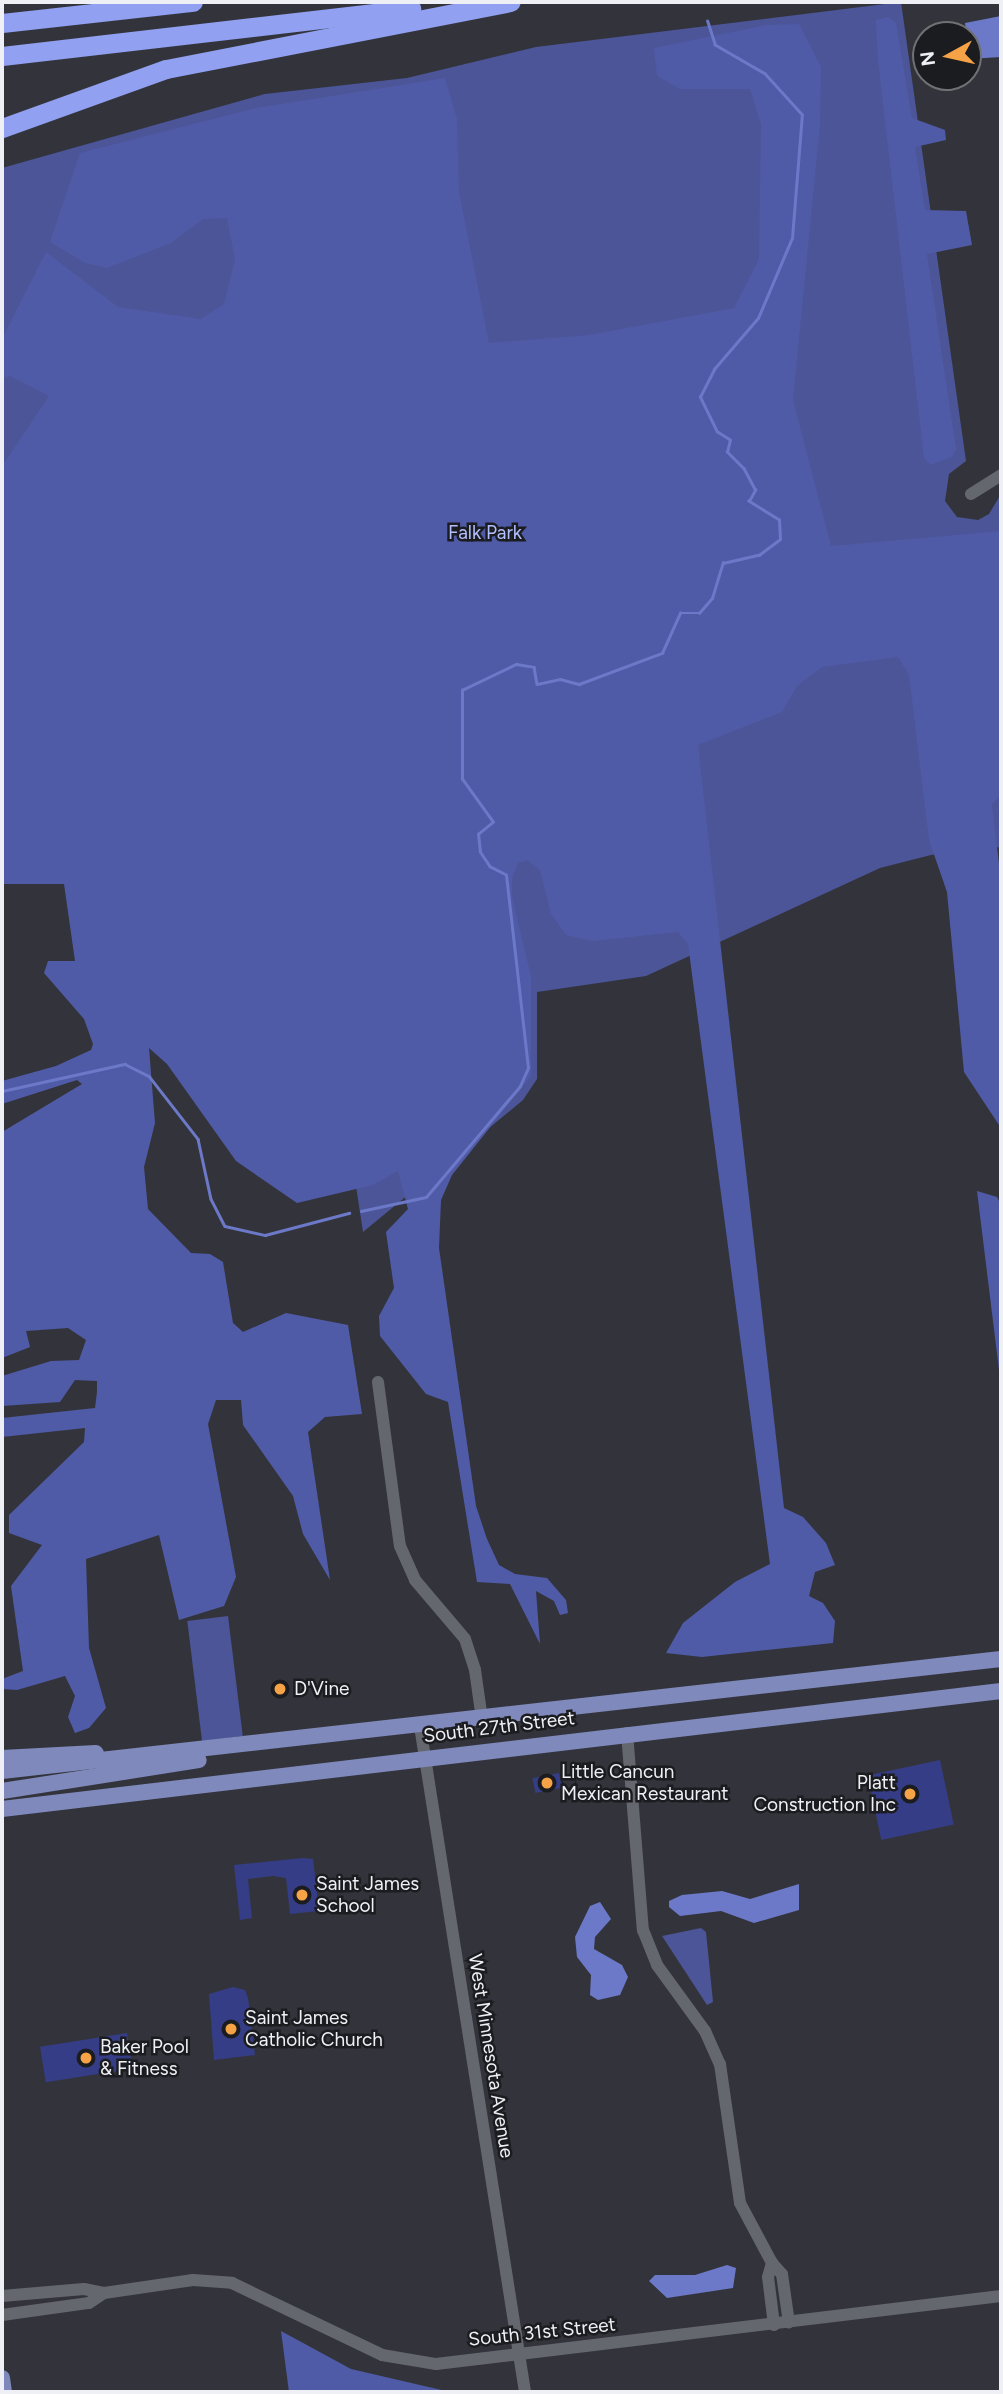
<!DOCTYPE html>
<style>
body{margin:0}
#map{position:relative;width:1003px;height:2394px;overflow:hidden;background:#33343b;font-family:Figtree,sans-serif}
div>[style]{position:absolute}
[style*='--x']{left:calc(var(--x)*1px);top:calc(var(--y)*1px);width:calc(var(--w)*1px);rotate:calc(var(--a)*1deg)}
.green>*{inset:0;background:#4b5598;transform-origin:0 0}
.forest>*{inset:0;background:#505ba7}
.water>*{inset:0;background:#6c79c8}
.stream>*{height:2.5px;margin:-1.25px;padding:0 1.25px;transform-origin:1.25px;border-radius:1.25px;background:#6c79c8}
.building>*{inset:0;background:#363d87;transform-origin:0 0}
.minor>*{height:12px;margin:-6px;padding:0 6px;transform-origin:6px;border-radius:6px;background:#65676f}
.major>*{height:16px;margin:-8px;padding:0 8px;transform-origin:8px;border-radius:8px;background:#7f89bc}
.highway>*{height:19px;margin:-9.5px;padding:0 9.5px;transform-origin:9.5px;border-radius:9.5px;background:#91a0f0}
.dots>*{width:19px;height:19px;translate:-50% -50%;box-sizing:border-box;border:4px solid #1b1c1f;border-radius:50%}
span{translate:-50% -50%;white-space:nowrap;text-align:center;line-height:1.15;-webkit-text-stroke:5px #1b1c1f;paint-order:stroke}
.park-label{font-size:19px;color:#b2bfff}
.poi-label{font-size:19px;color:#eff0f5}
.left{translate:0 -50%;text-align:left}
.right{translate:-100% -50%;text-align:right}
.street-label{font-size:19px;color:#eff0f5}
.frame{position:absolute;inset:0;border:4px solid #eff0f5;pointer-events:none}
.north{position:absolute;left:912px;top:21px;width:70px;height:70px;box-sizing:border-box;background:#1b1c1f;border:2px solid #707175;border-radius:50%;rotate:262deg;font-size:19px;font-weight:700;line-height:28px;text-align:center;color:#eff0f5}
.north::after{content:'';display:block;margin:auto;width:24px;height:32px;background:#f6a246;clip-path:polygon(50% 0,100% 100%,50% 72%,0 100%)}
</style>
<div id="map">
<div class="green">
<i style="clip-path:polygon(901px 2px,966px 461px,949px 474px,945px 501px,957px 517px,978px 520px,989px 514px,1001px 494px,1001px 847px,931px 855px,880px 868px,646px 976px,537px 992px,537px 1079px,523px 1100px,363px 1232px,322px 964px,70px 813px,2px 821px,2px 168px,265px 94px,407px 78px,536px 47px)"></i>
<i style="left:228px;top:1616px;width:121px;height:41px;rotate:83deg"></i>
<i style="clip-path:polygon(701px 1928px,706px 1932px,713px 2002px,707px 2005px,662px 1936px)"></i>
</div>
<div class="forest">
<i style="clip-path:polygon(888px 17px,896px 23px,912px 118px,945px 130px,946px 140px,915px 147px,925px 210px,966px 211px,972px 245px,927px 254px,956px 449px,952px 457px,930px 465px,924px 458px,878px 60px,876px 20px)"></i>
<i style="clip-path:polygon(799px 24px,821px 67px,820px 125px,793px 400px,831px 546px,1001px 531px,1001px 795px,992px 804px,1001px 881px,1001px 1128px,964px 1072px,947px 892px,929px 840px,909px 675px,898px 657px,822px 667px,797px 686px,782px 712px,698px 745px,784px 1508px,803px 1517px,826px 1543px,835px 1565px,815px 1572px,809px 1596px,823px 1603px,835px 1621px,833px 1643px,702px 1657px,666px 1653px,683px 1623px,735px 1582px,770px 1564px,688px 944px,678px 932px,593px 941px,566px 935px,551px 914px,540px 870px,527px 860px,518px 863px,512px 878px,512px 897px,531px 976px,531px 1076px,452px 1175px,441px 1200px,439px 1248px,476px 1506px,487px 1539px,499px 1565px,515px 1574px,547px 1578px,566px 1600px,568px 1613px,560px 1615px,554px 1601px,536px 1591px,540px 1644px,510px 1584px,477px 1582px,448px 1402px,426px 1394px,380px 1336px,379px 1316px,394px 1288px,386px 1232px,408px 1209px,398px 1171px,373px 1185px,297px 1203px,236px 1161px,167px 1064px,149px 1048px,155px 1123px,144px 1167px,148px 1209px,191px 1253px,210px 1254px,223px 1262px,233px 1323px,243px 1332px,286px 1313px,348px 1325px,362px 1414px,325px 1417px,308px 1432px,330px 1580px,303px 1534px,293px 1496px,243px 1425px,241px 1400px,216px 1400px,208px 1424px,236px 1577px,224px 1606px,179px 1620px,159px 1535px,86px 1559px,89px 1648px,106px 1708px,89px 1728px,75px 1733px,68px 1717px,75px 1696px,65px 1676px,17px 1690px,2px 1689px,2px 1679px,23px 1671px,11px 1586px,42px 1545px,9px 1533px,9px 1515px,84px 1442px,85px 1428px,2px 1437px,2px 1418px,95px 1408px,97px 1392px,97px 1381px,75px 1380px,60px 1402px,2px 1406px,2px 1376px,51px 1361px,79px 1360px,86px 1340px,68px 1328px,26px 1331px,30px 1347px,2px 1358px,2px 1132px,82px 1084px,77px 1080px,2px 1104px,2px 1081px,56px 1066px,91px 1050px,93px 1044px,84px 1019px,44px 973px,48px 961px,75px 961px,64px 884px,2px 884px,2px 466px,49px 396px,10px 376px,2px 378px,2px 339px,46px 252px,118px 307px,201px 319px,224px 304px,235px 259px,227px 218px,203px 219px,171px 243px,107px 268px,85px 263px,50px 242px,80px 153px,256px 108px,445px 78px,457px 119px,459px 192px,489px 343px,589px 335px,734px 308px,759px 259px,761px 124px,750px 89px,680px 89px,657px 76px,654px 48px,766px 25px)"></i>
<i style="clip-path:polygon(977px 1191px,997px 1197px,1001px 1205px,1001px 1386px)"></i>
<i style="clip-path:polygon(281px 2331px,351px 2369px,450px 2392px,289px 2392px)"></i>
</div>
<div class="water">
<i style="clip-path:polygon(1001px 16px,1001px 57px,969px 59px,965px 23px)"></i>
<i style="clip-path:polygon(799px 1884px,799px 1910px,754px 1923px,721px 1911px,680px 1916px,669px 1907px,669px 1901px,682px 1895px,722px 1891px,750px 1899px)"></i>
<i style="clip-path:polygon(600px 1902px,611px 1919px,595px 1937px,594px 1949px,622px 1965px,628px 1977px,620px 1995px,598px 2000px,590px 1995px,591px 1975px,577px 1957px,575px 1937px,590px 1906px)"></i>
<i style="clip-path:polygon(727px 2265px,736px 2268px,733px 2288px,667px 2298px,649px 2281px,655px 2275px,695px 2275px)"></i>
</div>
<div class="stream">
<i style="--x:2;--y:1091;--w:126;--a:-12.4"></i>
<i style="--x:125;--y:1064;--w:27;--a:27"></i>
<i style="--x:149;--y:1076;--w:80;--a:52.1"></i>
<i style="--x:198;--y:1139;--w:61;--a:77.8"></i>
<i style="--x:211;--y:1199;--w:30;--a:63"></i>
<i style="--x:225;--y:1226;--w:41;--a:12.7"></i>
<i style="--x:265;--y:1235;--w:87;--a:-14.7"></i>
<i style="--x:361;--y:1211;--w:66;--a:-12.2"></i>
<i style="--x:426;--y:1197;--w:145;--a:-49.7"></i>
<i style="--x:520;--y:1086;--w:20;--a:-66"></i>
<i style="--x:528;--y:1068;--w:194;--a:-96.5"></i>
<i style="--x:506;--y:875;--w:18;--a:-153"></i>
<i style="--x:490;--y:867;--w:18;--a:-124"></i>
<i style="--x:480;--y:852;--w:18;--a:-96"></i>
<i style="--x:478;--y:834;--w:19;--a:-39"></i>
<i style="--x:493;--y:822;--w:53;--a:-125.8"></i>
<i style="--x:462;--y:779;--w:89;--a:-90"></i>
<i style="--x:462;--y:690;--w:60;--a:-25.7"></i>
<i style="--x:516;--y:664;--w:18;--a:9"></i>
<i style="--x:534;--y:667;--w:17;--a:80"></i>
<i style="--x:537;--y:684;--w:24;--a:-12"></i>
<i style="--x:560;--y:679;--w:20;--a:15"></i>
<i style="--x:579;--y:684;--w:89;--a:-20.5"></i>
<i style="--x:662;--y:653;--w:44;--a:-65.8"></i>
<i style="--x:680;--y:613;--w:19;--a:0"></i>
<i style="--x:699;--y:613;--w:20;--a:-49"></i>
<i style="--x:712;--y:598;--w:37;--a:-73"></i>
<i style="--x:723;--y:563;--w:37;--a:-13"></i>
<i style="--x:759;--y:555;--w:26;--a:-37"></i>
<i style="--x:780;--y:539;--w:19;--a:-93"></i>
<i style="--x:779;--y:520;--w:36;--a:-148"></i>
<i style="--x:749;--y:501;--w:13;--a:-61"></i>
<i style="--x:755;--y:490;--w:24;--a:-118"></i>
<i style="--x:744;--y:469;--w:24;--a:-135"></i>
<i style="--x:727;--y:452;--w:12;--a:-76"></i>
<i style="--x:730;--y:440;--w:15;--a:-148"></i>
<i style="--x:717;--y:432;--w:39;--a:-116"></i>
<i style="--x:700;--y:397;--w:31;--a:-63"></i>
<i style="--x:714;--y:369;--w:67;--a:-49.2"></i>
<i style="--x:758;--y:318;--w:87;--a:-67"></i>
<i style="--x:792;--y:238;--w:123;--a:-85.4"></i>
<i style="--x:802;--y:115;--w:55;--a:-132.1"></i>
<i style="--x:765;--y:74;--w:58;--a:-149.9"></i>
<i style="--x:715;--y:45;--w:25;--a:-108"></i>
</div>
<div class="building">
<i style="left:940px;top:1760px;width:66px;height:74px;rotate:78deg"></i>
<i style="left:559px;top:1773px;width:15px;height:27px;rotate:79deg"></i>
<i style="clip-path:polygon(303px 1858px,313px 1859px,319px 1911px,290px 1914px,286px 1878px,273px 1876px,248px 1879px,252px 1918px,240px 1920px,234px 1865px)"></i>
<i style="clip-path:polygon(233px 1987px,245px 1990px,248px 1998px,255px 2055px,214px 2060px,209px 1994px)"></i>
<i style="left:127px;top:2033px;width:36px;height:88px;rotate:81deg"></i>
</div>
<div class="minor">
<i style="--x:971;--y:494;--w:36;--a:-32"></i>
<i style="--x:378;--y:1382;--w:165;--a:82.4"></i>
<i style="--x:400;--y:1546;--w:37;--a:66"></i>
<i style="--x:415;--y:1580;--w:77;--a:49.7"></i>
<i style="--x:465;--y:1639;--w:33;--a:72"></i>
<i style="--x:475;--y:1670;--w:49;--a:81.9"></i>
<i style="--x:420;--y:1726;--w:674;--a:81.04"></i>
<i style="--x:627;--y:1733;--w:198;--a:85.4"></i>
<i style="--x:643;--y:1930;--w:38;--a:68"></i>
<i style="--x:657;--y:1965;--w:82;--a:54"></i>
<i style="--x:705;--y:2031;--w:36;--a:66"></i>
<i style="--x:720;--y:2064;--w:140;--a:81.8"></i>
<i style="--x:740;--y:2203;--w:68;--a:61.9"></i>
<i style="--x:2;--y:2296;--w:82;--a:-4.9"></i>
<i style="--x:84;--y:2289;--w:20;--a:11"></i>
<i style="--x:104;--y:2293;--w:90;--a:-8.3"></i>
<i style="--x:193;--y:2280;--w:39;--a:4"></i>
<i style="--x:232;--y:2283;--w:166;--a:25.6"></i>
<i style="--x:382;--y:2355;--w:55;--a:9.5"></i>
<i style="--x:436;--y:2364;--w:569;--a:-6.86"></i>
<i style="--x:2;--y:2315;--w:88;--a:-7.9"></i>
<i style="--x:89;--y:2303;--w:18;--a:-34"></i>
<i style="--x:774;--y:2325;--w:48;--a:-97.1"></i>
<i style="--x:768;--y:2277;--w:15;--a:-74"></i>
<i style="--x:772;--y:2263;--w:15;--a:48"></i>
<i style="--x:782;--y:2274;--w:49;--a:81.9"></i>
</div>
<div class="major">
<i style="--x:2;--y:1758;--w:94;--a:-3"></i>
<i style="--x:2;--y:1771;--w:1005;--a:-6.4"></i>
<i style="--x:2;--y:1791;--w:199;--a:-8.9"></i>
<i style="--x:2;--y:1809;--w:1006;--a:-6.74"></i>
<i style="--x:2;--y:2378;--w:14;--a:82"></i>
</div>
<div class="highway">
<i style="--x:2;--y:23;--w:192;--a:-6.3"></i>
<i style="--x:2;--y:56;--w:412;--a:-6.6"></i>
<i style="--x:2;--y:128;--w:174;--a:-19.8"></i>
<i style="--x:166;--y:69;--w:351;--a:-11"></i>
</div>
<div class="dots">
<i style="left:280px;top:1689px;background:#f6a246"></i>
<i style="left:547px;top:1783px;background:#f6a246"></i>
<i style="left:910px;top:1794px;background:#f6a246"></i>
<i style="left:302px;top:1895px;background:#f6a246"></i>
<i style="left:231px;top:2029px;background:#f6a246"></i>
<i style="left:86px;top:2058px;background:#f6a246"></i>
</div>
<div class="park-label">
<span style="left:485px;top:533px">Falk Park</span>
</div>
<div class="poi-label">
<span class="left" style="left:294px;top:1689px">D'Vine</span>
<span class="left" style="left:561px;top:1783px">Little Cancun<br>Mexican Restaurant</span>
<span class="right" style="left:896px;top:1794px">Platt<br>Construction Inc</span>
<span class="left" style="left:316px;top:1895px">Saint James<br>School</span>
<span class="left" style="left:245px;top:2029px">Saint James<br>Catholic Church</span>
<span class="left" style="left:100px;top:2058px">Baker Pool<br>&amp; Fitness</span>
</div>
<div class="street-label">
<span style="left:499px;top:1727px;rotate:-7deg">South 27th Street</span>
<span style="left:491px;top:2056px;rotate:81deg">West Minnesota Avenue</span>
<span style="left:542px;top:2332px;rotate:-6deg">South 31st Street</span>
</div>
<div class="frame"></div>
<div class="north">N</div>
</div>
